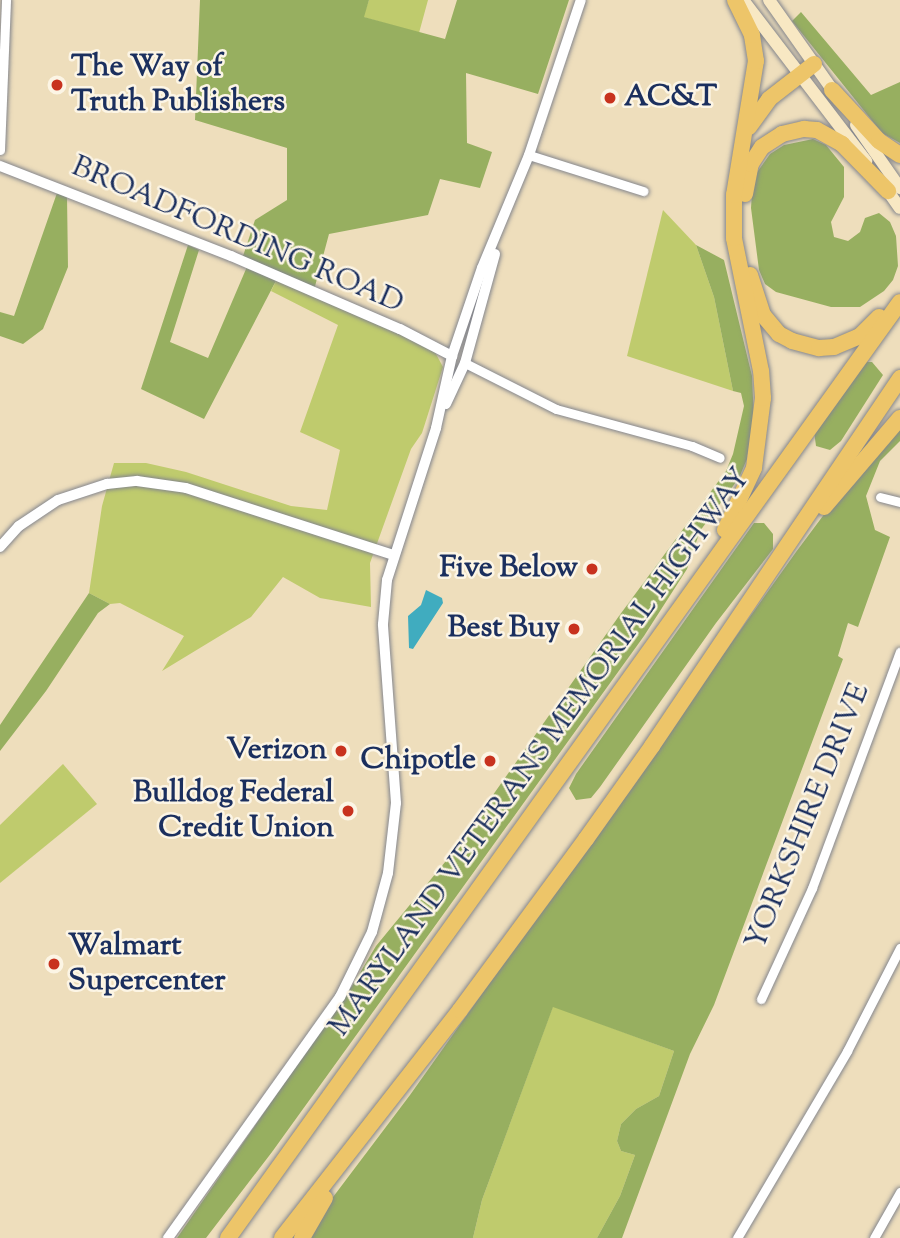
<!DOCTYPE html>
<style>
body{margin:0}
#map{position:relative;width:900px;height:1238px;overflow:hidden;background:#eedebc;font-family:"Sorts Mill Goudy",serif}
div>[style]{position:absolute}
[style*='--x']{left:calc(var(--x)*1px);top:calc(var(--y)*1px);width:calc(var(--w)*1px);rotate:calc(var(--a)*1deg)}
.green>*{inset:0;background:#bfcb6d}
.forest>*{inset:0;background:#97af60}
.water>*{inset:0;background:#40acbf}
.roads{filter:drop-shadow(0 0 2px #84868d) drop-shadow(0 0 2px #84868d)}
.minor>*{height:9px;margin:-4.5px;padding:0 4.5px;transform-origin:4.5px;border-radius:4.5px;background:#fff}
.tertiary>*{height:10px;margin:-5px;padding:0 5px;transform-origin:5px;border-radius:5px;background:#fff}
.secondary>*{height:12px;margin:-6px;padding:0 6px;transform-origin:6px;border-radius:6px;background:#f8e8c3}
.motorway>*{height:16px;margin:-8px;padding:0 8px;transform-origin:8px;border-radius:8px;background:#edc569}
.dots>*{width:19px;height:19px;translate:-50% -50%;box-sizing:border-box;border:4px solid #fcf5e5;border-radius:50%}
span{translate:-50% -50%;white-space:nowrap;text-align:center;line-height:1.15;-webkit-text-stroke:5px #fcf5e5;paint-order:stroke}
.poi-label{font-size:30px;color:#1b2f5e;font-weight:700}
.left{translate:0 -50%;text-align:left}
.right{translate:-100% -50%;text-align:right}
.street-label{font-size:30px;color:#1b2f5e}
</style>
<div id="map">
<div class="green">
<i style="clip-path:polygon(369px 0,428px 0,419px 33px,363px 17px)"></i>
<i style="clip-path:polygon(663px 210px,696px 245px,714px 297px,733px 391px,627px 356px)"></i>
<i style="clip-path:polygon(279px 275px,429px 341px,443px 367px,422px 433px,411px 449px,370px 563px,371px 607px,320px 598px,283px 577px,251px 617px,162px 671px,184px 636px,120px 603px,110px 604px,89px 593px,102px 506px,114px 463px,146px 463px,186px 472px,291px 506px,327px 510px,340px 450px,300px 432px,338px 325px,271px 291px)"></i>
<i style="clip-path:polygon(63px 764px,97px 804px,0 883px,0 825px)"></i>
<i style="clip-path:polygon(553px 1006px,674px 1051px,659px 1096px,636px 1109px,621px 1124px,617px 1141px,621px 1151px,635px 1155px,620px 1196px,597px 1238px,473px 1238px,482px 1200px)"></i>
</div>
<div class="forest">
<i style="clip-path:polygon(200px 0,369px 0,364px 17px,445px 39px,457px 0,569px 0,538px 94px,466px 73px,467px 143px,492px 152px,480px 188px,440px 179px,428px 215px,329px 234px,314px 290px,279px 275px,204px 419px,141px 389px,188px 245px,199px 250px,170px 342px,208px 358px,249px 262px,242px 259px,255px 220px,287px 200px,287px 148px,195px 120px)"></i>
<i style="clip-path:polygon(801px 12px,871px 95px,900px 82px,900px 143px,882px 133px,792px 21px)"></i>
<i style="clip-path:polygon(813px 139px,826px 145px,844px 167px,844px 197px,831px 222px,834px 237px,848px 241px,860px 232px,865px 218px,879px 213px,890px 222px,896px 236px,898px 266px,893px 280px,884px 291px,860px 307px,831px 307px,776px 292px,765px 284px,759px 270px,751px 208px,753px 178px,770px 154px,784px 145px)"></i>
<i style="clip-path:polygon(57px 193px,67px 196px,68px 267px,43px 329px,23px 344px,0 336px,0 312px,14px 316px)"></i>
<i style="clip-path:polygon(696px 245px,724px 260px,752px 376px,754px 420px,747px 459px,739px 478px,700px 531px,687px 569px,644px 636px,272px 1152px,206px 1238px,177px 1238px,352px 986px,376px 946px,450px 856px,619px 616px,726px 471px,733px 454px,744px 406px,741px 393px,733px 391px,714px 297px)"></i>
<i style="clip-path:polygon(865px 362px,872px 362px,883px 375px,841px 441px,830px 450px,816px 446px,814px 431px)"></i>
<i style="clip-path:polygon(900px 422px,900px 441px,880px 461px,866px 496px,875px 530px,890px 537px,858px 627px,848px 623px,838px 656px,843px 659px,714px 1005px,690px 1054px,622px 1238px,597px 1238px,620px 1196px,635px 1155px,621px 1151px,617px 1141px,621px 1124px,636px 1109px,659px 1096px,674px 1051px,553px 1007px,482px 1200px,473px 1238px,309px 1238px,321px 1213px,410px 1095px,796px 552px,843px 489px)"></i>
<i style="clip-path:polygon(754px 523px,764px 523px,773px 534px,773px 549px,716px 623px,600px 787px,591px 798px,576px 800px,569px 788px,576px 774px)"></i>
<i style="clip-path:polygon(89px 593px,110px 604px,98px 613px,46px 691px,0 751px,0 725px)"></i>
</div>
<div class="water">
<i style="clip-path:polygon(426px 590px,442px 598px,443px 603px,413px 649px,409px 648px,408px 616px,421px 605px)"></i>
</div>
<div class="roads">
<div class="minor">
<i style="--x:0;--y:150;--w:150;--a:-87.7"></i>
<i style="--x:529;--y:155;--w:120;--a:17.5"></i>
<i style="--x:465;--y:363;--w:102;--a:26.8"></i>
<i style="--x:556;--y:409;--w:141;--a:15.2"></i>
<i style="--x:692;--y:446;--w:30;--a:23"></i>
<i style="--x:880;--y:497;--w:21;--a:14"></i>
<i style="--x:761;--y:999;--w:122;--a:-65.3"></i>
<i style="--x:812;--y:888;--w:252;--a:-69.6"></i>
<i style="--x:737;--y:1238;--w:217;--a:-59.5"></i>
<i style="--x:847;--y:1051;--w:116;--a:-62.8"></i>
<i style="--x:874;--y:1238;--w:53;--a:-60.5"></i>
</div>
<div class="tertiary">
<i style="--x:0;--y:166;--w:248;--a:21.3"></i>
<i style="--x:231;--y:256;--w:184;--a:23.4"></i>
<i style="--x:400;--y:329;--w:59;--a:27.4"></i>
<i style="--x:446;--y:404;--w:45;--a:-65.1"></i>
<i style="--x:465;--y:363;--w:113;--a:-74.6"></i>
<i style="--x:0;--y:547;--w:28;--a:-48"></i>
<i style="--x:19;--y:526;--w:47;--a:-33.7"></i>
<i style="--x:58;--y:500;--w:52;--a:-18.1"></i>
<i style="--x:107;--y:484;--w:30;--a:-6"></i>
<i style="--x:137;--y:481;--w:49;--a:8.1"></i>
<i style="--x:186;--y:488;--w:218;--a:17.9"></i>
<i style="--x:168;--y:1238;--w:296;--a:-54.5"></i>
<i style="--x:340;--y:997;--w:72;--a:-63.8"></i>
<i style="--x:372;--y:932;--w:61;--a:-74.8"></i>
<i style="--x:388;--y:873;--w:70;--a:-83.5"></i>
<i style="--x:396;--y:803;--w:179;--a:-94.2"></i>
<i style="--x:383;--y:624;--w:44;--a:-84.8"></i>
<i style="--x:387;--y:580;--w:160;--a:-72.1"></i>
<i style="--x:436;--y:428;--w:74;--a:-77.5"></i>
<i style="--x:452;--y:356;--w:93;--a:-71.2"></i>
<i style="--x:482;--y:268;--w:122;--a:-67.4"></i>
<i style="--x:529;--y:155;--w:163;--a:-71.5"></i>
</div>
<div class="secondary">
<i style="--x:743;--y:0;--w:203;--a:52.6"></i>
<i style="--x:769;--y:0;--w:116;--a:54.8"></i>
<i style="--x:856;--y:125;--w:77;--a:55.1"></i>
<i style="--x:883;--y:184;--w:29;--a:55"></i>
</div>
<div class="motorway">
<i style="--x:832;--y:90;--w:69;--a:47.3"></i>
<i style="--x:879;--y:141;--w:25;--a:34"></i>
<i style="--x:749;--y:127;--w:34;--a:-54"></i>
<i style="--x:769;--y:99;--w:57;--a:-37.9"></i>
<i style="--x:745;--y:194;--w:31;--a:-79"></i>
<i style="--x:751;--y:164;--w:20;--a:-57"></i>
<i style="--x:762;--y:147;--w:24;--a:-33"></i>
<i style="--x:782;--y:134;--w:23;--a:-13"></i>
<i style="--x:804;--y:129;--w:13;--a:4"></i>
<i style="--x:817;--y:130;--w:29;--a:29"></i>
<i style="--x:842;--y:144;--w:66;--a:45.6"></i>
<i style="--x:750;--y:275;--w:42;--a:72"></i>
<i style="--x:763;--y:315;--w:25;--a:50"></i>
<i style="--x:779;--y:334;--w:15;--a:28"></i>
<i style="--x:792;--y:341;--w:28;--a:15"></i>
<i style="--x:819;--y:348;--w:15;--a:-4"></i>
<i style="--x:834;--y:347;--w:28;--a:-23"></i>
<i style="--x:860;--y:336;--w:27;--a:-45"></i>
<i style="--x:824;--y:507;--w:117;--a:-49.5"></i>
<i style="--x:725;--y:530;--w:68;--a:-64.9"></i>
<i style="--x:754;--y:468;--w:71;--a:-82.7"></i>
<i style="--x:763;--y:398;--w:27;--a:-94"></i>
<i style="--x:761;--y:371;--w:136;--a:-101.5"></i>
<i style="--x:734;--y:238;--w:43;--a:-90"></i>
<i style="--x:734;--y:195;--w:136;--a:-80.7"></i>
<i style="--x:756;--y:61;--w:26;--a:-99"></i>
<i style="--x:752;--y:35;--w:39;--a:-116"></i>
<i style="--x:228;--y:1238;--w:1152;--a:-54.32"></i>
<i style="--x:282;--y:1238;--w:289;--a:-52"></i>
<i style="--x:460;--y:1010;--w:212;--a:-53.6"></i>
<i style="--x:586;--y:839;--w:114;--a:-54.6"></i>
<i style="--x:652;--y:746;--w:444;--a:-56"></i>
<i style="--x:302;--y:1238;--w:46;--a:-60.1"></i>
</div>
</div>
<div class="dots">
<i style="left:57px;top:85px;background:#c8321e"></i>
<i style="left:610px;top:98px;background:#c8321e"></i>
<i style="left:592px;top:569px;background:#c8321e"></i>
<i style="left:574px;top:629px;background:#c8321e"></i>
<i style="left:341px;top:751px;background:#c8321e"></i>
<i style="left:490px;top:761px;background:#c8321e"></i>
<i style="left:348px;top:811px;background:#c8321e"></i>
<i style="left:54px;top:964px;background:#c8321e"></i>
</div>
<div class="poi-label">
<span class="left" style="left:71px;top:85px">The Way of<br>Truth Publishers</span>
<span class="left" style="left:624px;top:98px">AC&amp;T</span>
<span class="right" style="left:578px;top:569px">Five Below</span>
<span class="right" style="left:560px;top:629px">Best Buy</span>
<span class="right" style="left:327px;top:751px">Verizon</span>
<span class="right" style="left:476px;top:761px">Chipotle</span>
<span class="right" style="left:334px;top:811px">Bulldog Federal<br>Credit Union</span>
<span class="left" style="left:68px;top:964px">Walmart<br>Supercenter</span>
</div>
<div class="street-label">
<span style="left:237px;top:236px;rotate:23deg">BROADFORDING ROAD</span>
<span style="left:541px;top:753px;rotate:-54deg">MARYLAND VETERANS MEMORIAL HIGHWAY</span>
<span style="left:809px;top:817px;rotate:-68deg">YORKSHIRE DRIVE</span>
</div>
</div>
